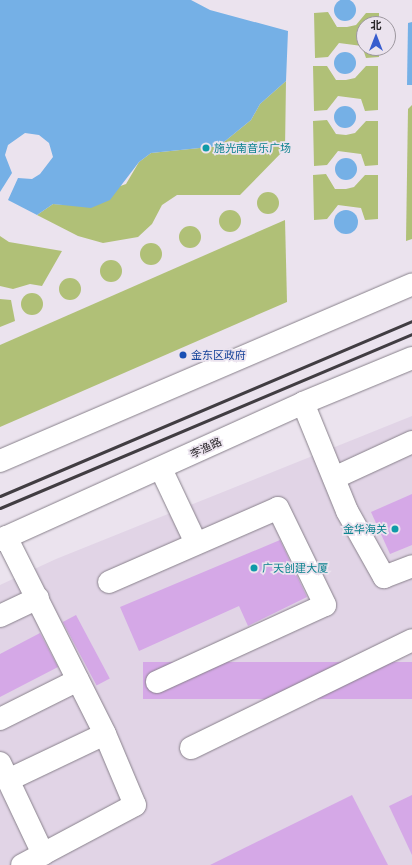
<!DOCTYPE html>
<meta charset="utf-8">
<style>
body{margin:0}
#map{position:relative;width:412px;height:865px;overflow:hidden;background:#ebe3ee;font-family:Helvetica,"Noto Sans SC",sans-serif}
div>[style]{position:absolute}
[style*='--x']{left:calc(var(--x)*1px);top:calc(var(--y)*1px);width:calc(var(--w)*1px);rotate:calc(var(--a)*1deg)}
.built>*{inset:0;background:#e1d4e6}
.green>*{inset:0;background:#b0c077}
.round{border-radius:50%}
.water>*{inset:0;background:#75b0e6}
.building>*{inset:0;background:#d5a8e7;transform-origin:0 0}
.roads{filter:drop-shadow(0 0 1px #88818b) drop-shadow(0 0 1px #88818b)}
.minor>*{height:22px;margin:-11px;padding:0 11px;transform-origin:11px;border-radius:11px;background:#fff}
.major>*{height:22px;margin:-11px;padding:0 11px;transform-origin:11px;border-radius:11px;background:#fff}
.rail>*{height:3px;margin:-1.5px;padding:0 1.5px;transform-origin:1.5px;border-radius:1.5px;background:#413d42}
.dots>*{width:11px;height:11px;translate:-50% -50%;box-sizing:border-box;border:2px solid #ebe3ee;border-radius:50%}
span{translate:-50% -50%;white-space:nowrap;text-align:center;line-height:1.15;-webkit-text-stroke:3.5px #ebe3ee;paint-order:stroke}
.culture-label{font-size:11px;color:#0d838f}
.left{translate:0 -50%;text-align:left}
.right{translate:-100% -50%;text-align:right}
.transit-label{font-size:11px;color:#164399}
.street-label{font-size:11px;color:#282529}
.north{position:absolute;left:356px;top:16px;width:40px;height:40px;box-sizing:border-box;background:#ebe3ee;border:1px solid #9d979f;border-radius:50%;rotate:0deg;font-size:11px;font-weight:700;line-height:16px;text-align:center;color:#282529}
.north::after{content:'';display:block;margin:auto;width:14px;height:18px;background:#385dce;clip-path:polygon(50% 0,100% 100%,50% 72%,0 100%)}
</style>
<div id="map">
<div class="built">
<i style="clip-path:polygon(412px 416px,412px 865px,0 865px,0 585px,56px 559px)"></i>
</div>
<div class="green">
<i style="clip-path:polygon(328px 12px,337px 27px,347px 27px,356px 25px,366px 13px,379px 13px,379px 24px,364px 24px,364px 48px,379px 48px,379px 57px,366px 58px,362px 46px,339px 43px,328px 57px,315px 58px,314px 13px)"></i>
<i style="clip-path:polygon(313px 66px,327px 66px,336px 80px,346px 80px,355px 78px,366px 66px,378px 66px,378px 110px,365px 111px,361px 99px,338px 96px,327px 110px,314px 111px)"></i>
<i style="clip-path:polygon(286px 81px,285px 149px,240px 195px,177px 195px,162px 205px,152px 224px,138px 237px,103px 243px,78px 236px,37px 215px,53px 204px,67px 205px,126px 184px,139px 162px,151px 153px,219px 146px,251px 120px,260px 104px)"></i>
<i style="clip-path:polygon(412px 105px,412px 239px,406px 241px,408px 109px)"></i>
<i style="clip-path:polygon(327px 120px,336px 134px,346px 135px,355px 133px,366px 121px,378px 121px,378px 165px,365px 166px,361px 154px,338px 151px,327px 165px,314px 166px,313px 121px)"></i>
<i style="clip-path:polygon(326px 174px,335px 189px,346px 189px,354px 187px,365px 175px,378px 175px,378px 219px,365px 220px,361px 208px,338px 205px,327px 219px,314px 220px,313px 175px)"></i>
<i class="round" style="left:257px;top:192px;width:22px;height:22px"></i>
<i class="round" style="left:219px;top:210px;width:22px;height:22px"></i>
<i style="clip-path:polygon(285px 220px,287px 302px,0 427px,0 345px)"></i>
<i class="round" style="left:179px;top:226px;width:22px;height:22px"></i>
<i style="clip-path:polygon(0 236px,9px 242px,62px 251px,42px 286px,30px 284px,13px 289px,0 286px)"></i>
<i class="round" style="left:140px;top:243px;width:22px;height:22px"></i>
<i class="round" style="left:100px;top:260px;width:22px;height:22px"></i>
<i class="round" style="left:59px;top:278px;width:22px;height:22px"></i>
<i class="round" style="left:21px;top:293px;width:22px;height:22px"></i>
<i style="clip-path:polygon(0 299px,11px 300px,15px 321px,0 327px)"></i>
</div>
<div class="water">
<i class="round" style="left:334px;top:-1px;width:22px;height:22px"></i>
<i style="clip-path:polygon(0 0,191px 0,210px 10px,288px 31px,286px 81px,260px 104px,251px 120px,219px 146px,151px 153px,139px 162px,110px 200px,91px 208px,53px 204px,37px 215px,8px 200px,18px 178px,32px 179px,40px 174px,53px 157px,49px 143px,39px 135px,25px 133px,8px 145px,5px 155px,12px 173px,0 192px)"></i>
<i style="clip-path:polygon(412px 22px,412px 85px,407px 85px,408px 23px)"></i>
<i class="round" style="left:334px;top:52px;width:22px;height:22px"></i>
<i class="round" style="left:334px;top:106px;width:22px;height:22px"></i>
<i class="round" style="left:335px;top:158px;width:22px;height:22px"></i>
<i class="round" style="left:334px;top:210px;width:24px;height:24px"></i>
</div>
<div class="building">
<i style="clip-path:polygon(412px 494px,412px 545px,390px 554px,371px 512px)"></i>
<i style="clip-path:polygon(280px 540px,307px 597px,248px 626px,239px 606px,139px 651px,120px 607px)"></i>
<i style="left:76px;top:615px;width:72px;height:15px;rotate:62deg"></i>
<i style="clip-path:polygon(40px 633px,58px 667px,0 697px,0 654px)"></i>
<i style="left:412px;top:662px;width:37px;height:269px;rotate:90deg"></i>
<i style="clip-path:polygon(352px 795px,388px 865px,210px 865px)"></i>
<i style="clip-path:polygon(412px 795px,412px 855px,389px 806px)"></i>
</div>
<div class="roads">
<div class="minor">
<i style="--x:303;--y:403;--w:117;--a:67.8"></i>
<i style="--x:347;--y:511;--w:76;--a:60.7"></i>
<i style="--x:384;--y:577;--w:30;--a:-21"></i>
<i style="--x:161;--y:469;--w:82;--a:64.7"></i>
<i style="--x:334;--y:478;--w:86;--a:-24.8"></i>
<i style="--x:6;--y:537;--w:220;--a:63.3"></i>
<i style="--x:105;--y:734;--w:77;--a:67.1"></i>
<i style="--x:135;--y:805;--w:128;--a:152"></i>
<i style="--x:109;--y:582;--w:184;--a:-23.6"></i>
<i style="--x:278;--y:508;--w:108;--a:64.1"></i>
<i style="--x:325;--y:605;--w:185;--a:155.4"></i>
<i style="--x:0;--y:616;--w:42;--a:-25.3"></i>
<i style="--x:0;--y:719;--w:87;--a:-26.6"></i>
<i style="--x:191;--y:748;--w:246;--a:-26"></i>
<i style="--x:0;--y:763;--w:101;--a:64.7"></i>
<i style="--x:8;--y:780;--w:107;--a:-25.4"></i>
</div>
<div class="major">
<i style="--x:0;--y:461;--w:448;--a:-23.2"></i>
<i style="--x:0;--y:540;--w:333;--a:-24.3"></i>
<i style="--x:303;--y:403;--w:118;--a:-22.4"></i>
</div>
</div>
<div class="rail">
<i style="--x:0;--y:496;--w:448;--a:-23"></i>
<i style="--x:0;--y:508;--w:447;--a:-22.9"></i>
</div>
<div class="dots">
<i style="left:206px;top:148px;background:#0f9aa8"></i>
<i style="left:183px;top:355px;background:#1a4fb4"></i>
<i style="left:395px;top:529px;background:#0f9aa8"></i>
<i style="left:254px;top:568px;background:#0f9aa8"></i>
</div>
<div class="culture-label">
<span class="left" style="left:214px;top:148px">施光南音乐广场</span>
<span class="right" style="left:387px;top:529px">金华海关</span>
<span class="left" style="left:262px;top:568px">广天创建大厦</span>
</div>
<div class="transit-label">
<span class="left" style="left:191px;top:355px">金东区政府</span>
</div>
<div class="street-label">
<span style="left:206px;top:448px;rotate:-25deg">李渔路</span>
</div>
<div class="north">北</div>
</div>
